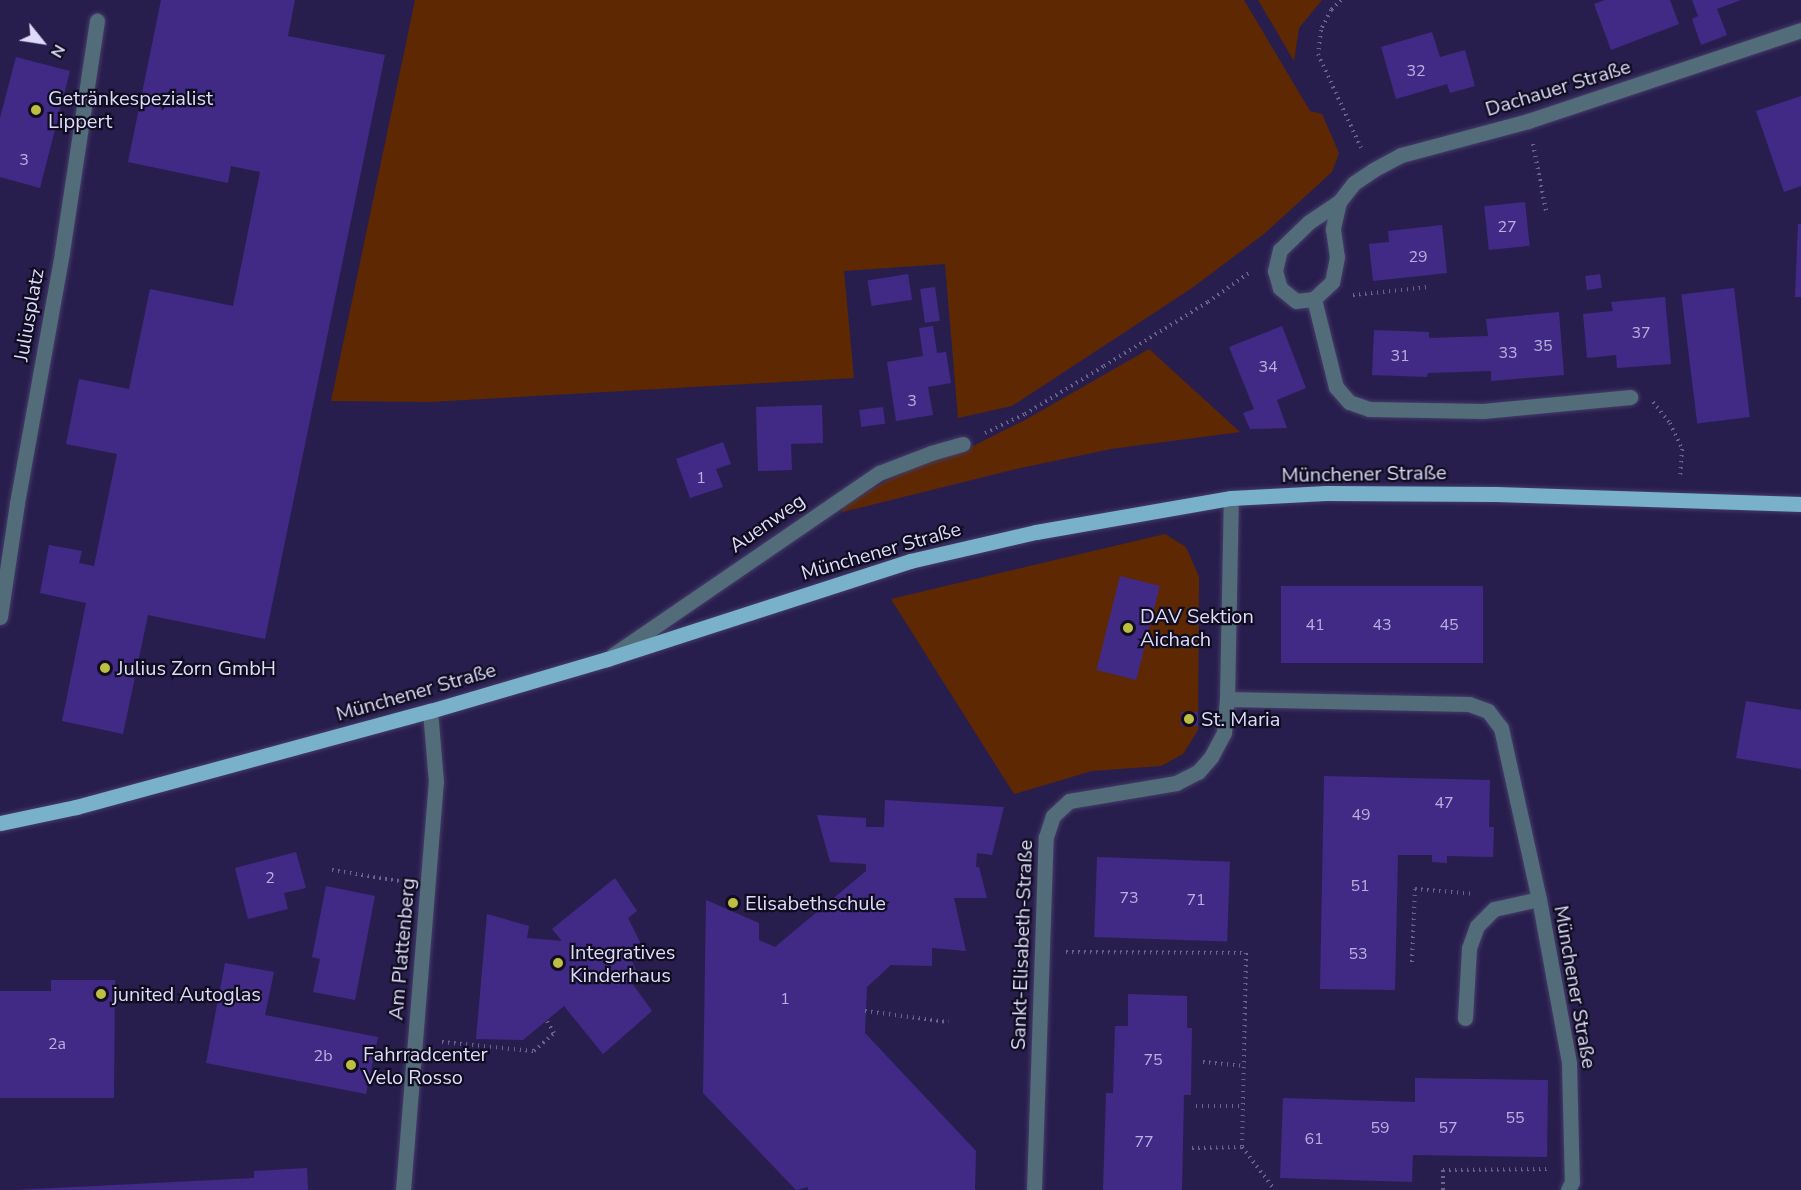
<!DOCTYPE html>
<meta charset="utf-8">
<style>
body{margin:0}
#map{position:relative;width:1801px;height:1190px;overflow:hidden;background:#281e4d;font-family:"Nunito Sans",sans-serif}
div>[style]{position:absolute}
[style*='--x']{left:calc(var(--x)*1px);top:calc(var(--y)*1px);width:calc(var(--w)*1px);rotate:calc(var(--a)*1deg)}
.green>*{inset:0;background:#5e2802}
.building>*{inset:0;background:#412a85;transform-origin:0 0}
.path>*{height:4px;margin-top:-2px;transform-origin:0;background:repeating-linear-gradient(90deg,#6a638c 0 1.5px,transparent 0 6px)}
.roads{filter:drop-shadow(0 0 2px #453c69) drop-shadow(0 0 2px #453c69)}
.minor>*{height:15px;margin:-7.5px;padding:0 7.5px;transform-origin:7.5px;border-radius:7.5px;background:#526c79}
.major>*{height:15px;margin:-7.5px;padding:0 7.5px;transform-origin:7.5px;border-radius:7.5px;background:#79b1cb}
.dots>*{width:16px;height:16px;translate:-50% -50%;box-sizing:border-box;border:3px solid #100d21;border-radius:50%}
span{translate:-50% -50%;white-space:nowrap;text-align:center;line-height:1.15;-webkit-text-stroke:4.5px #100d21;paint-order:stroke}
.number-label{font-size:16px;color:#b7afdd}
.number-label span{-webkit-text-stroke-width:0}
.street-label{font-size:20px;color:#dedbfa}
.poi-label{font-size:20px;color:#dedbfa}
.left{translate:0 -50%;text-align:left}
.north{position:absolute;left:12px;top:12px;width:60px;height:60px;-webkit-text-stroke:4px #100d21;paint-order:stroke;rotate:120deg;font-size:16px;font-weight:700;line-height:24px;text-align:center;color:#dedbfa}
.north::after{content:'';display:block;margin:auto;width:21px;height:27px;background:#dedbfa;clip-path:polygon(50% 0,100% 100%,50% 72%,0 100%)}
</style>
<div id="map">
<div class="green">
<i style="clip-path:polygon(415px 0,1244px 0,1310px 111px,1322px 114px,1339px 153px,1332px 172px,1264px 234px,1192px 288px,1012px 406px,958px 418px,945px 264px,844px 271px,854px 378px,429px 402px,331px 401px)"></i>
<i style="clip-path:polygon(1258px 0,1322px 0,1299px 28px,1294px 61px)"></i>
<i style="clip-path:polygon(1149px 349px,1240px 432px,1111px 449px,1016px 469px,843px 512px,840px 508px,886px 481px,934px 458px,967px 449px,1027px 419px)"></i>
<i style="clip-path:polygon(1165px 534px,1186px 547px,1199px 577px,1198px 730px,1183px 754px,1161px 766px,1092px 771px,1014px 794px,891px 599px)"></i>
</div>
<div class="building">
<i style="clip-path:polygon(161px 0,295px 0,288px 36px,385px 55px,265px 639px,148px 615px,123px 734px,62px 721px,86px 603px,40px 593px,49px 545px,82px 551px,79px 563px,94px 566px,117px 454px,66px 444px,79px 379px,129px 389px,150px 289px,233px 306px,260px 172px,231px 166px,228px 183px,128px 162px)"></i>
<i style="clip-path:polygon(1605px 0,1670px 0,1679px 24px,1611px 50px,1594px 4px)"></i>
<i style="clip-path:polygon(1692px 0,1741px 0,1717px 9px,1727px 35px,1701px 45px,1692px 19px,1698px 16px)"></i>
<i style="clip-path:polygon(1432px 32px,1440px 57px,1465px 50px,1475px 86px,1450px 93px,1447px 84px,1396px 99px,1381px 47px)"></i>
<i style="clip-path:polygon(16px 57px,70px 71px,40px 188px,0 177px,0 118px)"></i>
<i style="clip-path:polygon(1801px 96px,1801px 186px,1784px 192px,1756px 111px)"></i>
<i style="left:1525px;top:202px;width:44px;height:41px;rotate:84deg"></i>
<i style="clip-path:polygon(1798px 224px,1801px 224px,1801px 297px,1795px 297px)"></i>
<i style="clip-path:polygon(1442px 225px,1447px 273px,1373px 281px,1369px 244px,1389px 242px,1388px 231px)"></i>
<i style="left:908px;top:274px;width:26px;height:41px;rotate:81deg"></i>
<i style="left:1600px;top:274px;width:14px;height:15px;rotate:82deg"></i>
<i style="left:935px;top:287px;width:34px;height:15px;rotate:82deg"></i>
<i style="left:1734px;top:288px;width:130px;height:53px;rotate:83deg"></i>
<i style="clip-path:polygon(1665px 297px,1671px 364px,1617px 368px,1616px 355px,1587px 358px,1583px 314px,1613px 311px,1611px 302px)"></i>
<i style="clip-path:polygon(1559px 312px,1564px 375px,1491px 381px,1491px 371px,1428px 373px,1427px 377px,1372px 375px,1374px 330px,1429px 332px,1429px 338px,1488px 336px,1486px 319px)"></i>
<i style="clip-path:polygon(933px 326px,937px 353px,946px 352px,951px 383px,928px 387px,933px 415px,896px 421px,887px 362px,923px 356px,919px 328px)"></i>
<i style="clip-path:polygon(1282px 326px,1306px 388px,1277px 400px,1287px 428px,1250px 429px,1243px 413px,1254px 409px,1229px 347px)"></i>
<i style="clip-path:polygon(822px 405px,823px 443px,791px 444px,792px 470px,758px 471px,756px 407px)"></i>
<i style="left:883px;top:407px;width:17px;height:24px;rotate:83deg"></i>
<i style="clip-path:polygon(723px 442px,731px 464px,716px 469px,723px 487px,690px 498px,676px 459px)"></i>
<i style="left:1120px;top:576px;width:41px;height:97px;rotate:14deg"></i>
<i style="left:1281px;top:586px;width:202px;height:77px"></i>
<i style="clip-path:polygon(1746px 701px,1801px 710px,1801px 769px,1736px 758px)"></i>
<i style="left:1181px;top:712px;width:17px;height:14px"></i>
<i style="clip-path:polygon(1324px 776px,1490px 780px,1489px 827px,1494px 827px,1493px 857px,1447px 856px,1447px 863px,1432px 862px,1432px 855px,1398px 855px,1395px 990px,1320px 989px)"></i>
<i style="clip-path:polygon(885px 800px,1004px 807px,992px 855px,977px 853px,976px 867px,979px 867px,987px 898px,954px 898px,966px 951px,932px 948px,932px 966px,891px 965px,867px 987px,865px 1033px,976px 1151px,975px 1190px,808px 1190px,808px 1187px,796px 1190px,703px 1093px,706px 900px,759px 923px,759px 940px,775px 947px,866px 871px,866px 864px,830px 862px,817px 815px,866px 818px,866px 827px,884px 827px)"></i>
<i style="clip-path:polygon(296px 852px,306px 888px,284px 893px,288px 909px,248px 919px,235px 868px)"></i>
<i style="left:1097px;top:857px;width:133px;height:80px;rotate:2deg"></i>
<i style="clip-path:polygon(615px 878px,637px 911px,628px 918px,641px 944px,629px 953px,637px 972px,629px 979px,652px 1011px,603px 1054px,564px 1006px,523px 1040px,476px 1039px,487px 914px,529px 926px,527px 938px,562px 941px,552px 929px)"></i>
<i style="clip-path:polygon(326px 886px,375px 896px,355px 1000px,313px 992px,320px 959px,312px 957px)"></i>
<i style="clip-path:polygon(225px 963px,274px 972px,265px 1015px,378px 1037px,366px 1094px,206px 1063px)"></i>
<i style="clip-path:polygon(51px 980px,115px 980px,114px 1098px,0 1098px,0 991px,51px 991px)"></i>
<i style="clip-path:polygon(1128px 994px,1187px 996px,1187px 1028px,1192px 1028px,1191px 1095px,1184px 1095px,1182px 1190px,1103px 1190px,1106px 1093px,1113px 1093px,1115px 1026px,1128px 1026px)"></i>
<i style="clip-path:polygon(1415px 1078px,1548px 1080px,1547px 1157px,1413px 1155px,1412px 1182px,1280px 1178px,1283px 1098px,1415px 1102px)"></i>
<i style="clip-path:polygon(307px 1168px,308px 1190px,15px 1190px,254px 1178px,254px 1171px)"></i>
</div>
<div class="path">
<i style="--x:1341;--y:0;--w:14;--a:135"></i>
<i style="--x:1331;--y:10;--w:22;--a:117"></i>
<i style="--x:1321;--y:30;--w:24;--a:97"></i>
<i style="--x:1318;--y:54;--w:103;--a:65.4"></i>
<i style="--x:1533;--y:144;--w:68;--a:79"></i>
<i style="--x:1353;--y:295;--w:77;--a:-5.9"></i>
<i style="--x:1653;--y:402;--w:27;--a:51"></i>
<i style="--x:1670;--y:423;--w:29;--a:65"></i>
<i style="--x:1682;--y:449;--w:29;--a:94"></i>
<i style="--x:985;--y:433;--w:44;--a:-25.4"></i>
<i style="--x:1025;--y:414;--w:92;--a:-31.3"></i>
<i style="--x:1104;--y:366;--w:122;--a:-31.6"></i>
<i style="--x:1208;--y:302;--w:52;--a:-35.5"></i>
<i style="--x:332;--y:870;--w:74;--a:9.3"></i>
<i style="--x:1066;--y:952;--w:180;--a:0.3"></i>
<i style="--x:1246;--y:953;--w:194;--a:91.2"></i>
<i style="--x:1242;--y:1147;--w:54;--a:52.5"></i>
<i style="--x:1412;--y:962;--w:73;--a:-87.6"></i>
<i style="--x:1415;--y:889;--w:60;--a:4.8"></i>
<i style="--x:865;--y:1011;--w:84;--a:7.5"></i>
<i style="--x:442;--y:1042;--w:92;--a:5.6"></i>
<i style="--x:534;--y:1051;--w:27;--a:-42"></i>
<i style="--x:554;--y:1033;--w:14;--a:-120"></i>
<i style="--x:1203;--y:1062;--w:41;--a:5.6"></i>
<i style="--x:1196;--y:1106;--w:47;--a:0"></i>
<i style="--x:1192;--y:1148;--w:50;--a:-1.1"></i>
<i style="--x:1443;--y:1190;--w:20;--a:-90"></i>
<i style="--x:1443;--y:1170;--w:107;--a:-0.5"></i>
</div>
<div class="roads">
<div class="minor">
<i style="--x:1339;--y:202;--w:28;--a:103"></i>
<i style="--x:1333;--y:229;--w:28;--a:82"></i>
<i style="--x:1337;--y:257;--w:25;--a:101"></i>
<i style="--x:1332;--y:282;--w:25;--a:137"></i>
<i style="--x:1314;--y:299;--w:18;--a:174"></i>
<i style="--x:1296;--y:301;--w:21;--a:-141"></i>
<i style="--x:1280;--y:288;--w:18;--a:-106"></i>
<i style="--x:1275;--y:271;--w:22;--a:-77"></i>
<i style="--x:1280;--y:250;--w:40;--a:-44"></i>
<i style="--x:1309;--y:222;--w:36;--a:-34"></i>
<i style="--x:1339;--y:202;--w:24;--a:-52"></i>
<i style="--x:1354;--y:183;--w:23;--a:-34"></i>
<i style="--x:1373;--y:170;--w:32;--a:-28"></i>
<i style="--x:1401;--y:155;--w:131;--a:-15"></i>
<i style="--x:1528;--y:121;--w:288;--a:-18.4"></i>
<i style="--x:1314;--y:299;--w:91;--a:76"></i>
<i style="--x:1336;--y:387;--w:20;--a:49"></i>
<i style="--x:1349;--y:402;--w:21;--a:19"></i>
<i style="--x:1369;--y:409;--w:114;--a:1"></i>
<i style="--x:1483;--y:411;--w:148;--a:-5.4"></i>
<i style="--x:0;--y:617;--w:115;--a:-81.5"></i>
<i style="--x:17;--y:503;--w:255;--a:-79.8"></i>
<i style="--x:62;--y:252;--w:234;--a:-81.4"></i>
<i style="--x:613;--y:655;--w:322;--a:-34.4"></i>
<i style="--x:879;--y:473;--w:56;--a:-21"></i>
<i style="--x:931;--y:453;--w:33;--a:-16"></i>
<i style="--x:1227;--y:699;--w:242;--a:1.2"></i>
<i style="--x:1469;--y:704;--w:20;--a:20"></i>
<i style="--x:1488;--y:711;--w:21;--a:53"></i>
<i style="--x:1501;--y:728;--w:175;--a:77.5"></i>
<i style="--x:1539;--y:899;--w:167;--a:79.6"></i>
<i style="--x:1569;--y:1063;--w:119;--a:88.6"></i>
<i style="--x:1572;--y:1182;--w:9;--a:117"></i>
<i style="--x:1465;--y:1018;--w:70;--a:-86.7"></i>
<i style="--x:1469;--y:948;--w:23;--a:-70"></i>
<i style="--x:1477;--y:926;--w:24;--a:-45"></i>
<i style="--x:1494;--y:909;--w:46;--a:-12.5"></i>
<i style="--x:403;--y:1190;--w:409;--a:-85.4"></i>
<i style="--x:436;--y:782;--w:71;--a:-94.8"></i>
<i style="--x:1034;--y:1190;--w:353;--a:-88.1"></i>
<i style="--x:1046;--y:837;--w:22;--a:-72"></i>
<i style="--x:1053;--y:816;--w:22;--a:-43"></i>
<i style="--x:1069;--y:801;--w:109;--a:-9.5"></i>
<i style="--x:1176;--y:783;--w:25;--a:-27"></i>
<i style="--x:1198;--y:772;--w:20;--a:-49"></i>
<i style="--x:1211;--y:757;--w:27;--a:-62"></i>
<i style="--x:1224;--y:733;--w:34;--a:-85"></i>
<i style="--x:1227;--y:699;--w:201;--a:-88.9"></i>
</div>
<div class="major">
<i style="--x:0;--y:823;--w:78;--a:-11.9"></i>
<i style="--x:76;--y:807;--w:367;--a:-15.2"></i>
<i style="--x:430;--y:711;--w:184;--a:-16.4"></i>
<i style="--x:607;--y:659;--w:318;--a:-17.9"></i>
<i style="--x:910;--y:561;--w:129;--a:-13"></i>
<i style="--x:1036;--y:532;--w:198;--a:-9.9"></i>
<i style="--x:1231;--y:498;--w:95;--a:-3"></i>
<i style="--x:1326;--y:493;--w:170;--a:0.3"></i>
<i style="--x:1496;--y:494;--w:305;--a:1.9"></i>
</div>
</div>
<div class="dots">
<i style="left:36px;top:110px;background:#bebe42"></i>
<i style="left:1128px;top:628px;background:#bebe42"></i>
<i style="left:105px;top:668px;background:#bebe42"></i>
<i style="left:1189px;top:719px;background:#bebe42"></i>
<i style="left:733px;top:903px;background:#bebe42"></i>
<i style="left:558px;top:963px;background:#bebe42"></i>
<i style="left:101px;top:994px;background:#bebe42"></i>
<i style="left:351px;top:1065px;background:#bebe42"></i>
</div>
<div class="number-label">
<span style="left:1416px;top:71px">32</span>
<span style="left:24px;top:160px">3</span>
<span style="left:1507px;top:227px">27</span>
<span style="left:1418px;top:257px">29</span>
<span style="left:1641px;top:333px">37</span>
<span style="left:1543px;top:346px">35</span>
<span style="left:1508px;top:353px">33</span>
<span style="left:1400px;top:356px">31</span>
<span style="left:1268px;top:367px">34</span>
<span style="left:912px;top:401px">3</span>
<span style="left:701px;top:478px">1</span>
<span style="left:1315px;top:625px">41</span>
<span style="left:1382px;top:625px">43</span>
<span style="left:1449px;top:625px">45</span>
<span style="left:1444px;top:803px">47</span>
<span style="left:1361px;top:815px">49</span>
<span style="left:270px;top:878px">2</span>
<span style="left:1360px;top:886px">51</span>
<span style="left:1129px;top:898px">73</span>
<span style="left:1196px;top:900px">71</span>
<span style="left:1358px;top:954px">53</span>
<span style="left:785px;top:999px">1</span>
<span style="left:57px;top:1044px">2a</span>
<span style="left:323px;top:1056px">2b</span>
<span style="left:1153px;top:1060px">75</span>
<span style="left:1515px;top:1118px">55</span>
<span style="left:1380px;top:1128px">59</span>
<span style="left:1448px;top:1128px">57</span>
<span style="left:1314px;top:1139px">61</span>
<span style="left:1144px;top:1142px">77</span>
</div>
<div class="street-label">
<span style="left:1558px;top:88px;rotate:-17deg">Dachauer Straße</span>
<span style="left:29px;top:315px;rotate:-80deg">Juliusplatz</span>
<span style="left:1364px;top:474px;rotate:-1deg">Münchener Straße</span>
<span style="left:767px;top:523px;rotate:-35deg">Auenweg</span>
<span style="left:881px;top:551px;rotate:-16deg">Münchener Straße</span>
<span style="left:416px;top:692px;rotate:-16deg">Münchener Straße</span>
<span style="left:1022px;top:945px;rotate:-88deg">Sankt-Elisabeth-Straße</span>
<span style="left:402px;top:949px;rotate:-85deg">Am Plattenberg</span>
<span style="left:1575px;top:987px;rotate:80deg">Münchener Straße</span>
</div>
<div class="poi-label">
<span class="left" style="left:48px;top:110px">Getränkespezialist<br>Lippert</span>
<span class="left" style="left:1140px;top:628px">DAV Sektion<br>Aichach</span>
<span class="left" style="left:117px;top:668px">Julius Zorn GmbH</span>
<span class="left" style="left:1201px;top:719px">St. Maria</span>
<span class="left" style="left:745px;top:903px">Elisabethschule</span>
<span class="left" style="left:570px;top:964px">Integratives<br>Kinderhaus</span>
<span class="left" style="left:113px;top:994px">junited Autoglas</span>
<span class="left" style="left:363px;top:1066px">Fahrradcenter<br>Velo Rosso</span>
</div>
<div class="north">N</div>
</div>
